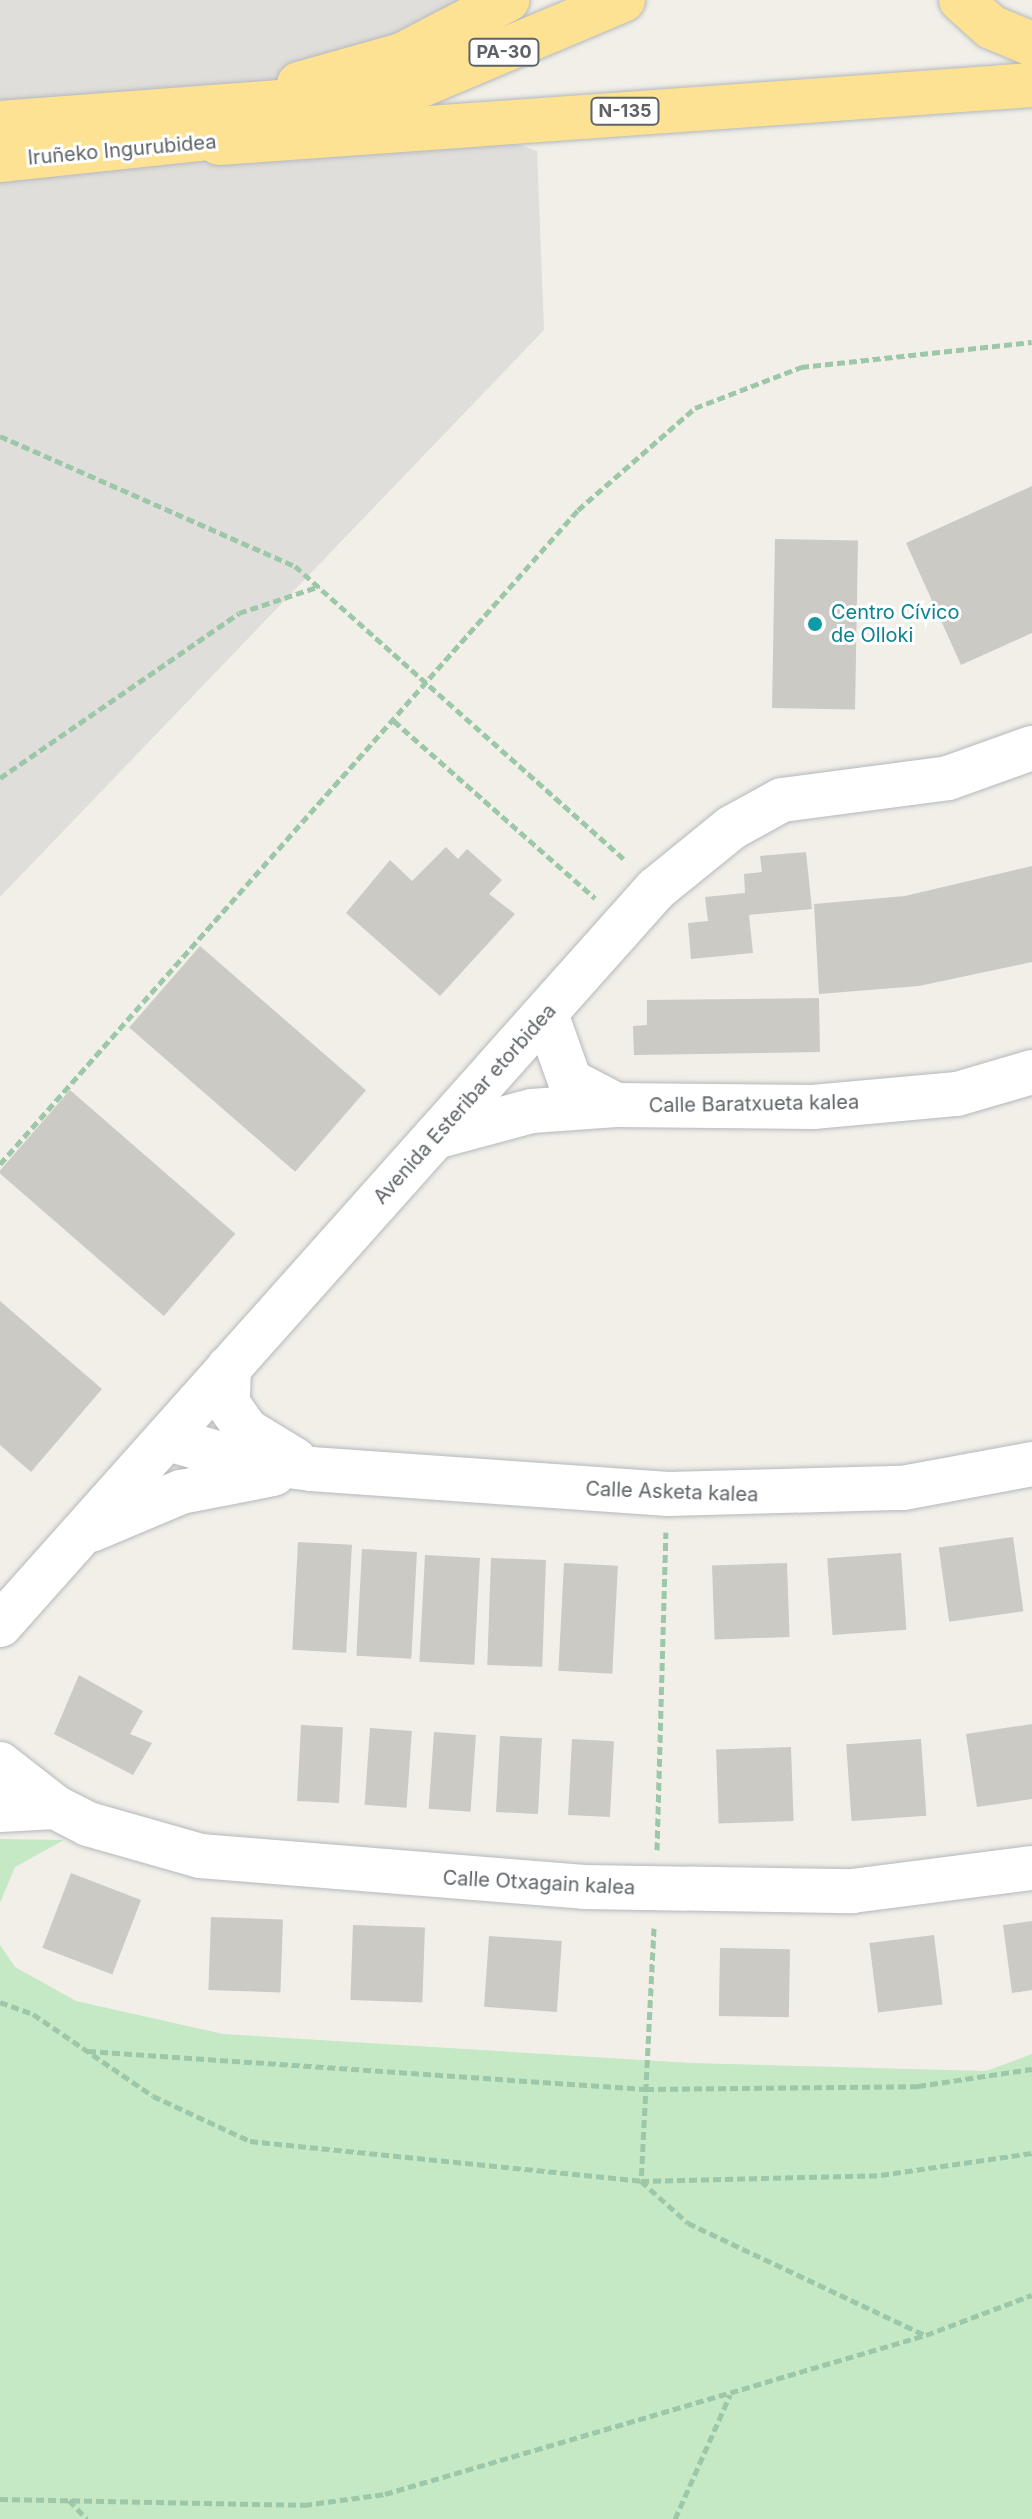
<!DOCTYPE html>
<meta charset="utf-8">
<style>
body{margin:0}
#map{position:relative;width:1032px;height:2519px;overflow:hidden;background:#f1efe8;font-family:Inter,sans-serif}
div>[style]{position:absolute}
[style*='--x']{left:calc(var(--x)*1px);top:calc(var(--y)*1px);width:calc(var(--w)*1px);rotate:calc(var(--a)*1deg)}
.industrial>*{inset:0;background:#e0deda}
.green>*{inset:0;background:#c5e8c5}
.building>*{inset:0;background:#cccac5;transform-origin:0 0}
.path>*{height:5px;margin-top:-2.5px;transform-origin:0;background:repeating-linear-gradient(90deg,#9cc7a9 0 8px,transparent 0 12px)}
.roads{filter:drop-shadow(0 0 2px #b5b8bc) drop-shadow(0 0 2px #b5b8bc)}
.minor>*{height:44px;margin:-22px;padding:0 22px;transform-origin:22px;border-radius:22px;background:#fff}
.highway>*{height:44px;margin:-22px;padding:0 22px;transform-origin:22px;border-radius:22px;background:#fde293}
.dots>*{width:22px;height:22px;translate:-50% -50%;box-sizing:border-box;border:4px solid #fff;border-radius:50%}
span{translate:-50% -50%;white-space:nowrap;text-align:center;line-height:1.15;-webkit-text-stroke:6px #fff;paint-order:stroke}
.shield-label span{padding:2px 6px;background:#fff;border:2px solid;border-radius:6px;-webkit-text-stroke-width:0}
.shield-label{font-size:18px;color:#5f6368;font-weight:700}
.street-label{font-size:20px;color:#5f6368}
.culture-label{font-size:20px;color:#0d838f}
.left{translate:0 -50%;text-align:left}
</style>
<div id="map">
<div class="industrial">
<i style="clip-path:polygon(0 0,470px 0,381px 95px,537px 151px,544px 330px,0 897px)"></i>
</div>
<div class="green">
<i style="clip-path:polygon(0 1839px,64px 1840px,15px 1867px,0 1903px)"></i>
<i style="clip-path:polygon(0 1945px,15px 1967px,76px 2001px,223px 2034px,690px 2063px,986px 2071px,1032px 2054px,1032px 2519px,0 2519px)"></i>
</div>
<div class="building">
<i style="clip-path:polygon(1032px 486px,1032px 633px,961px 665px,906px 543px)"></i>
<i style="left:775px;top:539px;width:83px;height:169px;rotate:1deg"></i>
<i style="clip-path:polygon(446px 847px,458px 859px,467px 849px,502px 880px,489px 894px,515px 914px,440px 996px,346px 913px,390px 860px,412px 881px)"></i>
<i style="clip-path:polygon(806px 852px,812px 909px,749px 915px,753px 953px,691px 959px,688px 923px,708px 921px,705px 897px,745px 893px,744px 874px,762px 872px,760px 856px)"></i>
<i style="clip-path:polygon(1032px 866px,1032px 962px,919px 986px,819px 994px,814px 904px,905px 896px)"></i>
<i style="left:200px;top:946px;width:220px;height:108px;rotate:41deg"></i>
<i style="clip-path:polygon(819px 998px,820px 1052px,634px 1055px,633px 1026px,647px 1025px,647px 1000px)"></i>
<i style="left:70px;top:1090px;width:219px;height:109px;rotate:41deg"></i>
<i style="clip-path:polygon(0 1301px,102px 1389px,31px 1472px,0 1445px)"></i>
<i style="left:1013px;top:1537px;width:75px;height:75px;rotate:82deg"></i>
<i style="left:298px;top:1542px;width:54px;height:108px;rotate:3deg"></i>
<i style="left:362px;top:1549px;width:55px;height:107px;rotate:3deg"></i>
<i style="left:901px;top:1553px;width:77px;height:74px;rotate:86deg"></i>
<i style="left:425px;top:1555px;width:55px;height:107px;rotate:3deg"></i>
<i style="left:491px;top:1558px;width:55px;height:107px;rotate:2deg"></i>
<i style="left:564px;top:1563px;width:54px;height:108px;rotate:3deg"></i>
<i style="left:787px;top:1563px;width:74px;height:75px;rotate:88deg"></i>
<i style="clip-path:polygon(79px 1675px,143px 1711px,130px 1734px,152px 1743px,133px 1775px,54px 1734px)"></i>
<i style="clip-path:polygon(1032px 1724px,1032px 1799px,977px 1807px,966px 1734px)"></i>
<i style="left:301px;top:1725px;width:42px;height:76px;rotate:3deg"></i>
<i style="left:370px;top:1728px;width:42px;height:77px;rotate:4deg"></i>
<i style="left:434px;top:1732px;width:42px;height:77px;rotate:4deg"></i>
<i style="left:500px;top:1736px;width:42px;height:76px;rotate:3deg"></i>
<i style="left:572px;top:1739px;width:42px;height:76px;rotate:3deg"></i>
<i style="left:921px;top:1739px;width:77px;height:75px;rotate:86deg"></i>
<i style="left:791px;top:1747px;width:74px;height:75px;rotate:88deg"></i>
<i style="left:71px;top:1873px;width:75px;height:80px;rotate:21deg"></i>
<i style="left:211px;top:1917px;width:72px;height:73px;rotate:2deg"></i>
<i style="clip-path:polygon(1032px 1921px,1032px 1990px,1012px 1993px,1003px 1925px)"></i>
<i style="left:353px;top:1925px;width:72px;height:75px;rotate:2deg"></i>
<i style="left:934px;top:1935px;width:70px;height:65px;rotate:83deg"></i>
<i style="left:489px;top:1936px;width:73px;height:71px;rotate:4deg"></i>
<i style="left:720px;top:1948px;width:70px;height:68px;rotate:1deg"></i>
</div>
<div class="path">
<i style="--x:0;--y:436;--w:322;--a:23.8"></i>
<i style="--x:295;--y:566;--w:443;--a:41.7"></i>
<i style="--x:394;--y:721;--w:268;--a:41.4"></i>
<i style="--x:0;--y:778;--w:290;--a:-34.6"></i>
<i style="--x:239;--y:613;--w:85;--a:-18.4"></i>
<i style="--x:0;--y:1164;--w:873;--a:-48.53"></i>
<i style="--x:578;--y:510;--w:155;--a:-41.1"></i>
<i style="--x:695;--y:408;--w:114;--a:-21.1"></i>
<i style="--x:801;--y:367;--w:232;--a:-6.2"></i>
<i style="--x:657;--y:1850;--w:318;--a:-88.4"></i>
<i style="--x:654;--y:1928;--w:253;--a:92.9"></i>
<i style="--x:641;--y:2181;--w:63;--a:41.8"></i>
<i style="--x:688;--y:2223;--w:262;--a:25.3"></i>
<i style="--x:0;--y:2002;--w:35;--a:20"></i>
<i style="--x:33;--y:2014;--w:145;--a:34.3"></i>
<i style="--x:153;--y:2096;--w:107;--a:24.9"></i>
<i style="--x:250;--y:2141;--w:393;--a:5.8"></i>
<i style="--x:641;--y:2181;--w:240;--a:-1.4"></i>
<i style="--x:881;--y:2175;--w:153;--a:-8.3"></i>
<i style="--x:88;--y:2051;--w:559;--a:3.9"></i>
<i style="--x:646;--y:2089;--w:272;--a:-0.6"></i>
<i style="--x:918;--y:2086;--w:115;--a:-8.5"></i>
<i style="--x:0;--y:2499;--w:304;--a:1.1"></i>
<i style="--x:304;--y:2505;--w:82;--a:-7.7"></i>
<i style="--x:385;--y:2494;--w:564;--a:-16.38"></i>
<i style="--x:926;--y:2335;--w:113;--a:-20.7"></i>
<i style="--x:69;--y:2500;--w:26;--a:47"></i>
<i style="--x:675;--y:2519;--w:136;--a:-66.1"></i>
</div>
<div class="roads">
<div class="minor">
<i style="--x:546;--y:1014;--w:71;--a:70.3"></i>
<i style="--x:570;--y:1081;--w:52;--a:27.6"></i>
<i style="--x:616;--y:1105;--w:197;--a:0.6"></i>
<i style="--x:813;--y:1107;--w:145;--a:-5.2"></i>
<i style="--x:957;--y:1094;--w:78;--a:-16.3"></i>
<i style="--x:435;--y:1137;--w:100;--a:-15"></i>
<i style="--x:532;--y:1111;--w:84;--a:-4.1"></i>
<i style="--x:229;--y:1367;--w:37;--a:92"></i>
<i style="--x:228;--y:1404;--w:32;--a:55"></i>
<i style="--x:246;--y:1430;--w:57;--a:31.5"></i>
<i style="--x:168;--y:1439;--w:77;--a:15.8"></i>
<i style="--x:242;--y:1460;--w:70;--a:7.4"></i>
<i style="--x:311;--y:1469;--w:358;--a:4"></i>
<i style="--x:668;--y:1494;--w:235;--a:-1.5"></i>
<i style="--x:903;--y:1488;--w:131;--a:-10.5"></i>
<i style="--x:91;--y:1530;--w:98;--a:-22.9"></i>
<i style="--x:181;--y:1492;--w:94;--a:-11.1"></i>
<i style="--x:0;--y:1625;--w:986;--a:-48.29"></i>
<i style="--x:656;--y:889;--w:97;--a:-39.1"></i>
<i style="--x:731;--y:828;--w:58;--a:-28.8"></i>
<i style="--x:782;--y:800;--w:167;--a:-7.5"></i>
<i style="--x:948;--y:778;--w:89;--a:-19.7"></i>
<i style="--x:0;--y:1764;--w:70;--a:38"></i>
<i style="--x:0;--y:1810;--w:55;--a:-3.1"></i>
<i style="--x:55;--y:1807;--w:37;--a:27"></i>
<i style="--x:88;--y:1824;--w:116;--a:15.9"></i>
<i style="--x:200;--y:1856;--w:385;--a:4.6"></i>
<i style="--x:584;--y:1887;--w:268;--a:0.9"></i>
<i style="--x:852;--y:1891;--w:181;--a:-7.3"></i>
</div>
<div class="highway">
<i style="--x:961;--y:0;--w:40;--a:42"></i>
<i style="--x:991;--y:27;--w:44;--a:22.5"></i>
<i style="--x:299;--y:84;--w:107;--a:-15.7"></i>
<i style="--x:402;--y:55;--w:119;--a:-27.6"></i>
<i style="--x:314;--y:115;--w:114;--a:-15.7"></i>
<i style="--x:424;--y:84;--w:216;--a:-22.9"></i>
<i style="--x:0;--y:123;--w:347;--a:-4.3"></i>
<i style="--x:219;--y:143;--w:815;--a:-4.08"></i>
<i style="--x:0;--y:160;--w:249;--a:-6"></i>
</div>
</div>
<div class="dots">
<i style="left:815px;top:624px;background:#0f9aa8"></i>
</div>
<div class="shield-label">
<span style="left:504px;top:52px">PA-30</span>
<span style="left:625px;top:111px">N-135</span>
</div>
<div class="street-label">
<span style="left:122px;top:150px;rotate:-5deg">Iruñeko Ingurubidea</span>
<span style="left:465px;top:1104px;rotate:-48deg">Avenida Esteribar etorbidea</span>
<span style="left:754px;top:1104px;rotate:-1deg">Calle Baratxueta kalea</span>
<span style="left:672px;top:1492px;rotate:2deg">Calle Asketa kalea</span>
<span style="left:539px;top:1883px;rotate:3deg">Calle Otxagain kalea</span>
</div>
<div class="culture-label">
<span class="left" style="left:831px;top:624px">Centro Cívico<br>de Olloki</span>
</div>
</div>
